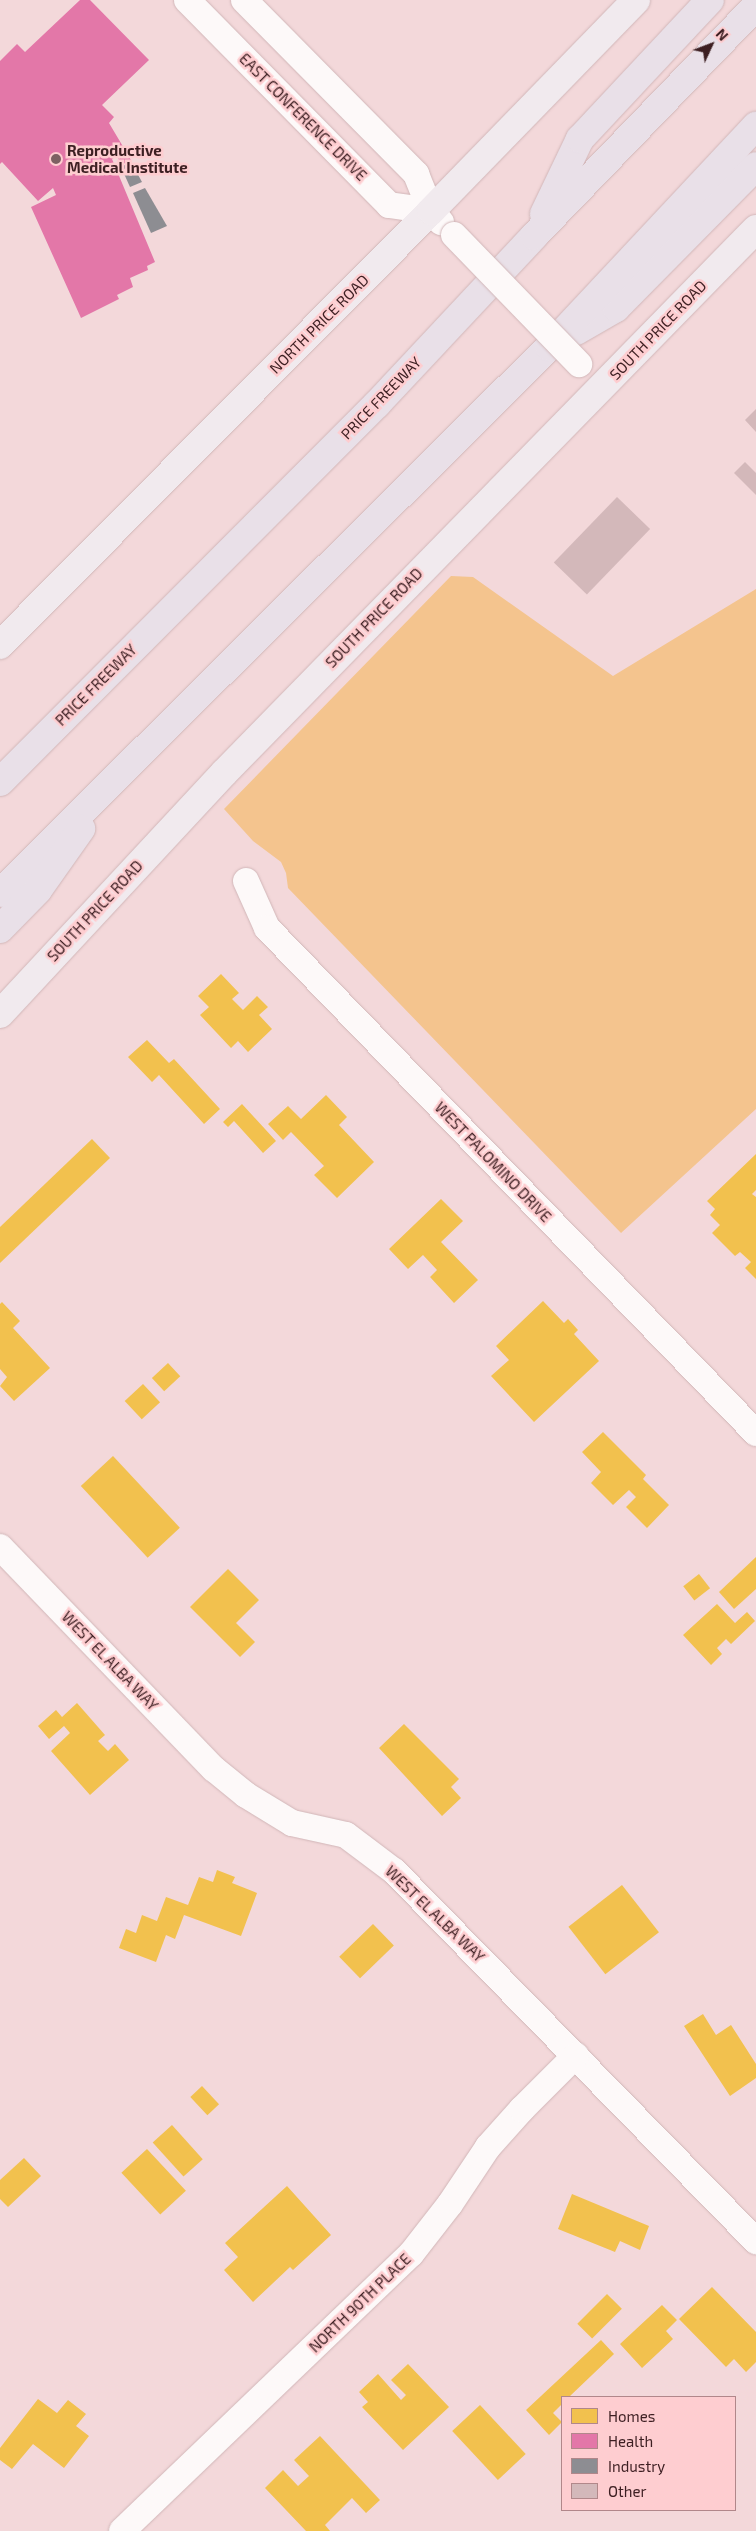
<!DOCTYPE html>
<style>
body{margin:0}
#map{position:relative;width:756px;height:2531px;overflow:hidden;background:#f3d8da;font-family:"Exo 2",sans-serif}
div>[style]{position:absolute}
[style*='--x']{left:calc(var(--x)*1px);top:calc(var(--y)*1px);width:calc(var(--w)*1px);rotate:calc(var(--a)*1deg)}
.green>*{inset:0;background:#f4c48e}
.homes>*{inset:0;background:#f2c14e;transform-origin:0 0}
.health>*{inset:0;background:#e377a8}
.industry>*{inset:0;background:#8d8d92}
.building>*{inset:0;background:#d3b8ba;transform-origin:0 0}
.roads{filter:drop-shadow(0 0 1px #d1b6b8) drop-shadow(0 0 1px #d1b6b8)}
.minor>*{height:26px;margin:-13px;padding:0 13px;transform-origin:13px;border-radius:13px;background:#fdf9f9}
.major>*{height:28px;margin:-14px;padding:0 14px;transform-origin:14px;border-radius:14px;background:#f1eaee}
.highway>*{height:28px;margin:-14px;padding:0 14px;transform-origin:14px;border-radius:14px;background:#e9e0e8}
.bridges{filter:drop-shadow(0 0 1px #d1b6b8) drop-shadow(0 0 1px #d1b6b8)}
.minor-bridge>*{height:26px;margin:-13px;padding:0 13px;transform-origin:13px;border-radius:13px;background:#fdf9f9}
.dots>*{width:14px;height:14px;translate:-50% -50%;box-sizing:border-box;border:2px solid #fecdd0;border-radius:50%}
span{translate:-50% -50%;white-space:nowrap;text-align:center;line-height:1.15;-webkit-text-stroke:5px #fecdd0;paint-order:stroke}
.street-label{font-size:15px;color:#3d1f22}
.poi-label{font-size:15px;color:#3d1f22;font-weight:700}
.left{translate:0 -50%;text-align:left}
.legend{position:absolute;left:561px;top:2396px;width:175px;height:115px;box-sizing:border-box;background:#fecdd0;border:1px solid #b1878a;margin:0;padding:6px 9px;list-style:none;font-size:15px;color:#3d1f22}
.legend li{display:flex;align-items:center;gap:10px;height:25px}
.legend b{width:25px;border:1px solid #b1878a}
.north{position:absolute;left:686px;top:20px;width:50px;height:50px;-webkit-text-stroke:4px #fecdd0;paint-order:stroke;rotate:47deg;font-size:14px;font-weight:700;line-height:20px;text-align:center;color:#3d1f22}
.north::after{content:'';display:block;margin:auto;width:18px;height:22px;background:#3d1f22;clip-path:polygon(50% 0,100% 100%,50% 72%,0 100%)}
</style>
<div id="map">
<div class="green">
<i style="clip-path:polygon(451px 576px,473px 577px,613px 676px,756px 589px,756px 1109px,621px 1233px,288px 888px,286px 873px,281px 862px,253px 841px,224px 809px)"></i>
</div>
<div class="homes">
<i style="clip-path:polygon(221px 974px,239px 993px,232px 999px,243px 1010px,257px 996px,268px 1007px,259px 1015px,272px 1029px,248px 1052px,238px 1041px,231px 1048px,200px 1015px,209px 1007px,198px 996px)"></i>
<i style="clip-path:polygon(147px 1040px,169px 1063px,174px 1059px,220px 1109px,204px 1124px,159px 1075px,152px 1082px,128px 1057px)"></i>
<i style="clip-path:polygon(326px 1095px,347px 1117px,339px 1125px,374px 1162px,337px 1198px,314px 1175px,324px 1166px,291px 1132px,283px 1140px,268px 1124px,288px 1106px,301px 1119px)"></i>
<i style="clip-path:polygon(242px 1104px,276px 1141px,263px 1153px,234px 1121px,228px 1127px,223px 1122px)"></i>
<i style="clip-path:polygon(92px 1139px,110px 1158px,0 1263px,0 1227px)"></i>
<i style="clip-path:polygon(756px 1154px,756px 1190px,752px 1194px,756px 1197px,756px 1279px,745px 1268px,751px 1262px,740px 1252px,735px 1256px,712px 1233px,720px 1225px,710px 1215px,715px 1209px,707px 1201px)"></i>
<i style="clip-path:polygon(441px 1199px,463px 1221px,441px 1242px,478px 1280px,454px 1303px,430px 1277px,437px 1270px,423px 1255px,408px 1269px,389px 1249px)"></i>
<i style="clip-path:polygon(543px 1301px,564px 1323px,568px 1319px,578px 1330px,574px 1334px,599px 1361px,534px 1422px,491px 1376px,509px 1360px,496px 1346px)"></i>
<i style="clip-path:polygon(2px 1302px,20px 1321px,13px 1328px,50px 1368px,14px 1401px,0 1386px,7px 1377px,0 1369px,0 1304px)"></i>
<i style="left:168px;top:1363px;width:18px;height:22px;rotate:47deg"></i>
<i style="left:143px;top:1384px;width:25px;height:25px;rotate:47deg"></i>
<i style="clip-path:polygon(603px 1432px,646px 1475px,643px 1479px,669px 1505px,647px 1528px,626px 1507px,636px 1497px,629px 1490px,613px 1505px,591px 1483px,601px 1472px,582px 1452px)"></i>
<i style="left:113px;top:1456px;width:98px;height:44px;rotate:47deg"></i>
<i style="clip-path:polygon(756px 1557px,756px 1589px,734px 1609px,719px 1592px)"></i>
<i style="clip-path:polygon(228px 1569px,259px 1600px,236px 1623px,255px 1642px,240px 1657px,190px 1607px)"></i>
<i style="left:699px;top:1574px;width:18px;height:20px;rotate:52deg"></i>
<i style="clip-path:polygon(717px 1604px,735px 1623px,747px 1612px,755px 1621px,731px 1644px,726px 1639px,717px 1648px,722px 1654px,711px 1665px,683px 1635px)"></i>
<i style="clip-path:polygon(77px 1703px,105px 1735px,98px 1741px,108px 1751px,115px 1744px,129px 1760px,90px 1795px,51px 1751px,70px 1733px,64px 1726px,49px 1739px,38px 1726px,56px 1710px,62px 1717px)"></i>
<i style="clip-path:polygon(404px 1724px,459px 1779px,451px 1787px,461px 1798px,442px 1816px,379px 1748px)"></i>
<i style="clip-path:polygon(217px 1870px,235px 1877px,232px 1883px,257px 1893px,241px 1936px,184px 1915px,175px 1939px,166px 1935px,156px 1962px,119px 1948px,126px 1929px,136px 1933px,142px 1915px,157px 1921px,166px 1897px,188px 1905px,199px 1877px,213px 1882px)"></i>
<i style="left:622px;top:1885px;width:60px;height:68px;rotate:52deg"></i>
<i style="left:373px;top:1924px;width:30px;height:47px;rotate:46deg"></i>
<i style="clip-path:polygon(703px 2014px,716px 2035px,731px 2025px,756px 2064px,756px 2078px,730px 2096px,684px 2026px)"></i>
<i style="left:202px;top:2086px;width:25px;height:16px;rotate:47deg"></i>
<i style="left:172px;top:2125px;width:46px;height:26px;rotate:48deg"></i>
<i style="left:147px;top:2149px;width:57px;height:35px;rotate:47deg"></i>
<i style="clip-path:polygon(24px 2158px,41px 2176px,8px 2207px,0 2199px,0 2180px)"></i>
<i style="clip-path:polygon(287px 2186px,331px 2235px,293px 2270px,290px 2267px,253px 2302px,224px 2270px,238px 2257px,225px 2243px)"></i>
<i style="clip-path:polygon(572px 2194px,649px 2226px,640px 2250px,620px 2241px,615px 2252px,558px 2229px)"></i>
<i style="clip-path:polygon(712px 2287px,756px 2332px,756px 2362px,746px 2372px,734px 2359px,726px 2367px,679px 2319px)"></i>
<i style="left:607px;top:2294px;width:21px;height:42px;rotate:45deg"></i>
<i style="clip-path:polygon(662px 2305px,677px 2320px,666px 2331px,673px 2339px,642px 2368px,620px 2344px)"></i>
<i style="clip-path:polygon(601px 2340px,614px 2354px,569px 2397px,562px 2397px,562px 2404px,553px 2413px,562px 2422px,549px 2435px,526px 2410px)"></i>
<i style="clip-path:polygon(408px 2364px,449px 2407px,403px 2450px,362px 2407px,368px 2402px,359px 2392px,378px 2374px,401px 2400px,406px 2395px,391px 2380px)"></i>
<i style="clip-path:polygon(38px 2399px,57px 2413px,68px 2400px,86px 2414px,76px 2426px,89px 2436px,64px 2468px,33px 2444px,12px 2469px,0 2460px,0 2448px)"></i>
<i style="left:480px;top:2405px;width:67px;height:38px;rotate:47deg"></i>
<i style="clip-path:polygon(320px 2436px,380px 2500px,366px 2513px,352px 2498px,325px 2525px,330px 2531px,306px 2531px,265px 2488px,283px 2470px,298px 2486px,309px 2476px,294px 2460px)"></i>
</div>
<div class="health">
<i style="clip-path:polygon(80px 0,90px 0,149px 60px,102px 105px,114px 117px,109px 123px,131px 160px,121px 165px,117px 156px,112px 159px,155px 262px,147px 266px,148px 270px,130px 278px,133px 287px,117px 295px,119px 299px,81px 318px,31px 207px,56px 195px,53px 188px,38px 201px,2px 162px,0 164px,0 61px,17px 44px,25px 52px)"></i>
</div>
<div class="industry">
<i style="clip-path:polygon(131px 162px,142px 182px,130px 187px,121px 167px)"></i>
<i style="clip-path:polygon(145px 188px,167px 226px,151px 233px,133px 193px)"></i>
</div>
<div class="building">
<i style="clip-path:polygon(756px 409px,756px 432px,745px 420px)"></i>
<i style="clip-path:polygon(745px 462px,756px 473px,756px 495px,734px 473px)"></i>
<i style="left:617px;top:497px;width:46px;height:91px;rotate:44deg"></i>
</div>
<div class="roads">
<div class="minor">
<i style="--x:187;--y:0;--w:288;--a:45.4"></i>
<i style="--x:389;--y:205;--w:42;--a:8.1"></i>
<i style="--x:244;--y:0;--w:245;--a:45.3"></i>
<i style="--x:416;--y:174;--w:40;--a:68"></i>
<i style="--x:431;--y:211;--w:15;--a:48"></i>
<i style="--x:246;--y:881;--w:51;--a:65.9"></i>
<i style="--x:267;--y:928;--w:703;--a:45.92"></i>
<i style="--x:0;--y:1547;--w:308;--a:46.1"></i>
<i style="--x:214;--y:1769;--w:41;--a:39.1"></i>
<i style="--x:246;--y:1795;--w:54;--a:31.3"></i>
<i style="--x:292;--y:1823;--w:55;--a:12.5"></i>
<i style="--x:346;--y:1835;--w:60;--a:36.9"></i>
<i style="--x:394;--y:1871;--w:518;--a:45.63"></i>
<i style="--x:122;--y:2531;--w:400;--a:-43.8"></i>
<i style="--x:411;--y:2254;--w:63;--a:-52"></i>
<i style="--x:450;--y:2204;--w:69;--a:-56.3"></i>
<i style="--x:488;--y:2147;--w:51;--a:-48.2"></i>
<i style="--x:522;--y:2109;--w:76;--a:-45"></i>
</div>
<div class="major">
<i style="--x:0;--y:645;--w:612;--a:-45.2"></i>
<i style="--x:431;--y:211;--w:294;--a:-45.8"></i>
<i style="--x:0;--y:1014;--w:329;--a:-47.1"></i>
<i style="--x:224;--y:773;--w:761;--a:-45.64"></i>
</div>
<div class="highway">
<i style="--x:544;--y:214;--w:83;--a:-64.4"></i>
<i style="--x:580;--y:139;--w:190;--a:-46.9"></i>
<i style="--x:576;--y:331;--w:46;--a:-29.9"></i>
<i style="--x:616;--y:308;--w:199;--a:-45.4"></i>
<i style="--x:0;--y:782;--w:534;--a:-45.08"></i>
<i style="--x:377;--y:404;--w:230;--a:-46.9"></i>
<i style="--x:534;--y:236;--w:320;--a:-46"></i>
<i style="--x:0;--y:893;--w:774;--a:-44.84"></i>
<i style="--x:549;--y:347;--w:303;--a:-46.9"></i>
<i style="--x:0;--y:929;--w:54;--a:-45.7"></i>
<i style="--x:38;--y:890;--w:75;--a:-54.8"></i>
</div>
</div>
<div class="bridges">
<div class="minor-bridge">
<i style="--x:454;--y:235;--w:180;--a:45.9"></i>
</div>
</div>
<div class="dots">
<i style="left:56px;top:159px;background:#7d6062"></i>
</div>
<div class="street-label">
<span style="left:303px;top:117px;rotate:45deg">EAST CONFERENCE DRIVE</span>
<span style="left:319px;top:324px;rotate:-45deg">NORTH PRICE ROAD</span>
<span style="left:658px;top:330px;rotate:-46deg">SOUTH PRICE ROAD</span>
<span style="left:381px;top:398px;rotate:-46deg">PRICE FREEWAY</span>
<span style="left:374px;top:618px;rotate:-46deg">SOUTH PRICE ROAD</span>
<span style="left:96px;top:685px;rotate:-45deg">PRICE FREEWAY</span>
<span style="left:95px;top:911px;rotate:-47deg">SOUTH PRICE ROAD</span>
<span style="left:493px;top:1162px;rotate:46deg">WEST PALOMINO DRIVE</span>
<span style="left:110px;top:1661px;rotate:46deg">WEST EL ALBA WAY</span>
<span style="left:435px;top:1914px;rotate:44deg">WEST EL ALBA WAY</span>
<span style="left:360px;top:2303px;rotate:-44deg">NORTH 90TH PLACE</span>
</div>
<div class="poi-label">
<span class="left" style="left:67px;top:159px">Reproductive<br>Medical Institute</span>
</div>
<ul class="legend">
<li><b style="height:14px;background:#f2c14e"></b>Homes</li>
<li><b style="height:14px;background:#e377a8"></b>Health</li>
<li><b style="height:14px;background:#8d8d92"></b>Industry</li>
<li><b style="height:14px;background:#d3b8ba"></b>Other</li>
</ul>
<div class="north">N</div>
</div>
